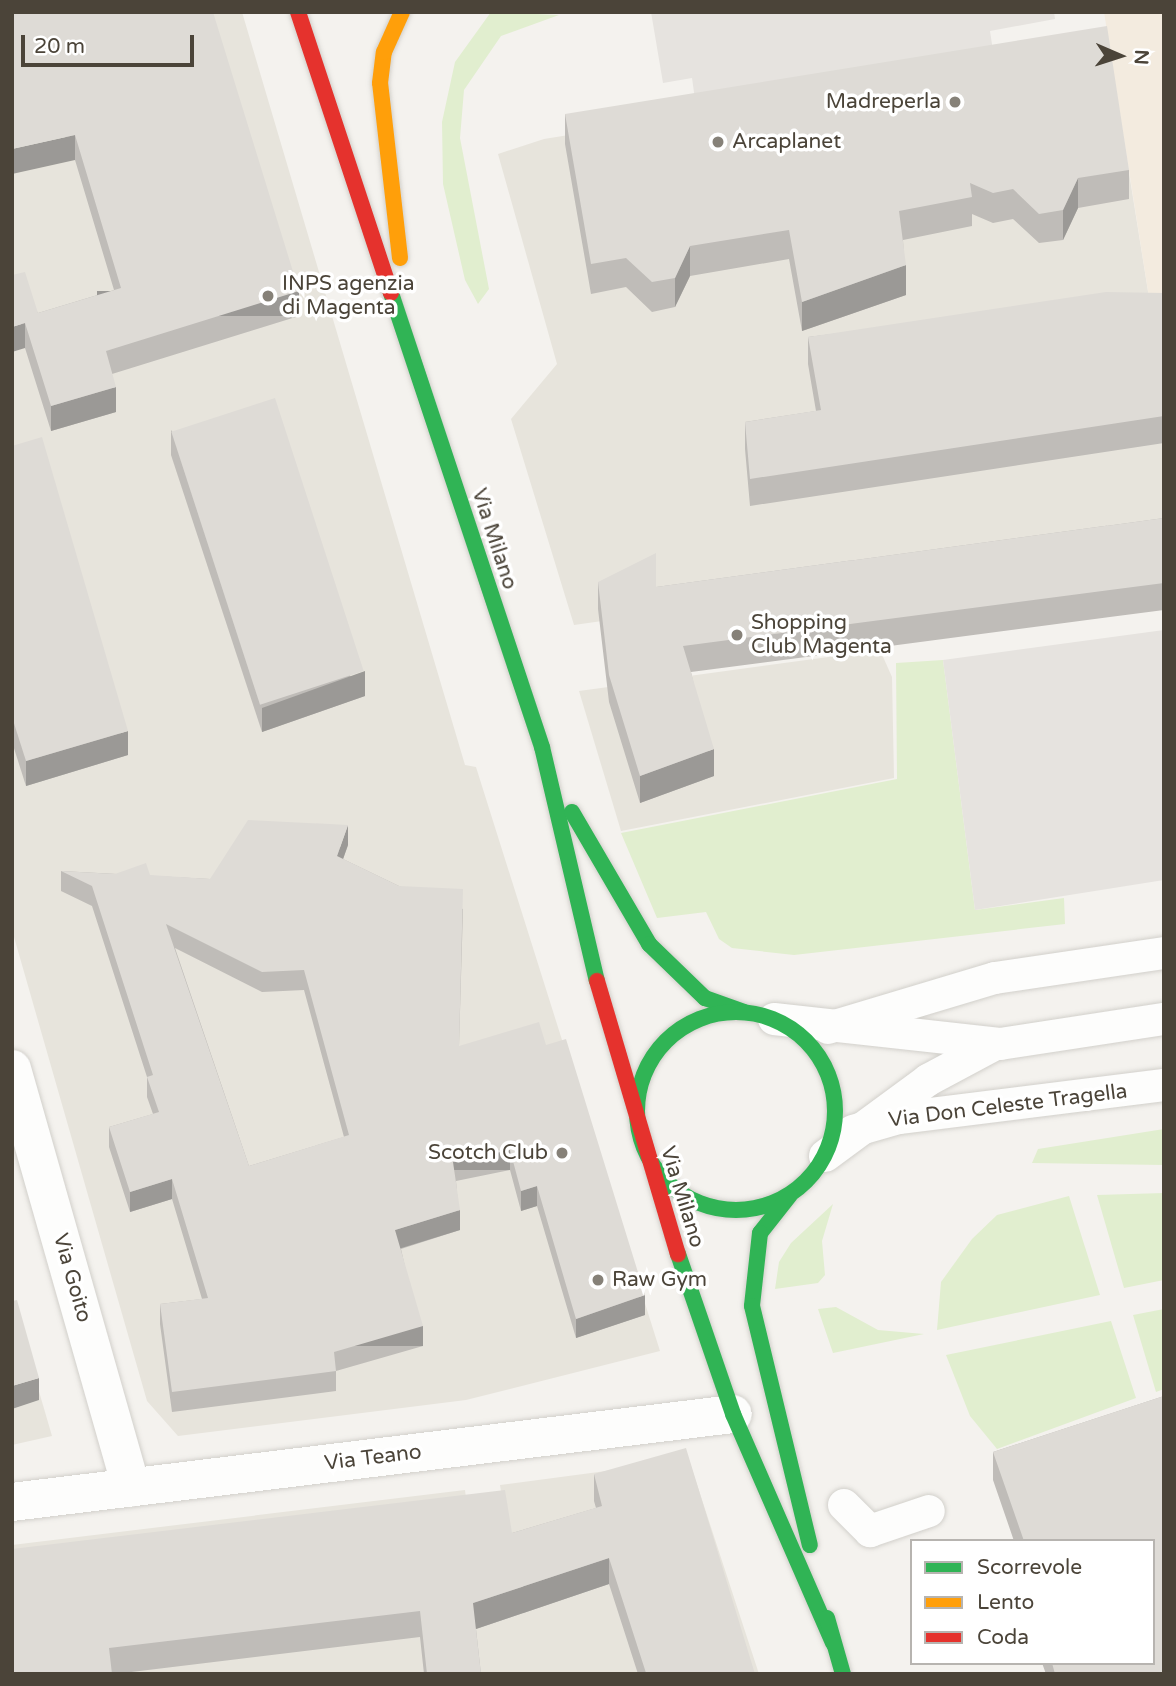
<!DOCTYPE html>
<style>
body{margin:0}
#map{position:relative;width:1176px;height:1686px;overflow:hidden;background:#f4f2ee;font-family:"Varela Round",sans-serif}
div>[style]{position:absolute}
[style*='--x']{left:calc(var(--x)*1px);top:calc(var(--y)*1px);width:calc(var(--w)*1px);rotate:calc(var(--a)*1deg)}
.residential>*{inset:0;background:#e7e4dc}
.commercial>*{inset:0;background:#f3ebdf}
.green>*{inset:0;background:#e1eecf}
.parking>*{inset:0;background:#e6e3df}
.roads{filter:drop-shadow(0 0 2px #d2d0cb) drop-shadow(0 0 2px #d2d0cb)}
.lane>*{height:32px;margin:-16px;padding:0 16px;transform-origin:16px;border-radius:16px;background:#fdfdfc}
.street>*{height:38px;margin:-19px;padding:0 19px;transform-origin:19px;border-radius:19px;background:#fdfdfc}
.fast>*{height:16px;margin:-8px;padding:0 8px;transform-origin:8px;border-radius:8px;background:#30b455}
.fast>.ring{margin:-8px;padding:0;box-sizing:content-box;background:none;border:16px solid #30b455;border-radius:50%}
.slow>*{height:16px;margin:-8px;padding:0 8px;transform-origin:8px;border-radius:8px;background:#ff9f0a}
.jam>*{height:16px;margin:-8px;padding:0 8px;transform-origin:8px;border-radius:8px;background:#e5322d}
.wall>*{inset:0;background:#bfbcb8}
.shaded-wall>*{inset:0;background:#9b9996;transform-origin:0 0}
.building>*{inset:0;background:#dedbd6;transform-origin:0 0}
.dots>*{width:19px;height:19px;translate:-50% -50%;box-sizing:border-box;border:4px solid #fff;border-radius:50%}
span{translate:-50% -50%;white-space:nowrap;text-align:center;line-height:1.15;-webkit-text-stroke:7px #fff;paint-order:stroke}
.poi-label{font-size:21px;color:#4b4439}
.right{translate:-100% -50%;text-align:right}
.left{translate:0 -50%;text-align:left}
.street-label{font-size:21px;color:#4b4439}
.frame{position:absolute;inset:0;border:14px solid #4b4439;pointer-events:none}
.legend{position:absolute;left:910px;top:1539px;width:245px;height:126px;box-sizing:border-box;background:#fff;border:2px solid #b7b4b0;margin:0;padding:9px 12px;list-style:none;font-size:21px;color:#4b4439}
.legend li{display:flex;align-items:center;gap:14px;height:35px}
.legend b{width:35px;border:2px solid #b7b4b0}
.north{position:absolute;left:1085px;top:21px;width:70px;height:70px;-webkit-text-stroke:5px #fff;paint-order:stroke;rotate:93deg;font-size:19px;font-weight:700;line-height:28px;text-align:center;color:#4b4439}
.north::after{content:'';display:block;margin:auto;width:24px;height:32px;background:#4b4439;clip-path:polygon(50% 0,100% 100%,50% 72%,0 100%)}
.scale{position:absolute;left:21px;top:35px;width:173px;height:32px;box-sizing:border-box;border:4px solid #4b4439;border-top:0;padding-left:9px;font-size:21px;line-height:24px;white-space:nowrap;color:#4b4439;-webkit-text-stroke:5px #fff;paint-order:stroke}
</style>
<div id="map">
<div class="residential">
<i style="clip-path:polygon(48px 12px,242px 12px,465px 765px,476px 767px,660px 1351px,466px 1400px,178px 1436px,147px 1401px,12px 930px,12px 19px)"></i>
<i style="clip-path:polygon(1109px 48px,1151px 310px,1164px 309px,1164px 541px,574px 625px,511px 419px,557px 364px,498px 154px,544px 139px)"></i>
<i style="clip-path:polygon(880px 650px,892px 677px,894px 778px,621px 831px,579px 691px)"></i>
<i style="clip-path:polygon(12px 1299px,52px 1436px,12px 1445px)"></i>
<i style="clip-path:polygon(689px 1460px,759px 1674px,12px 1674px,12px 1545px,465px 1490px,469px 1522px,505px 1517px,500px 1485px)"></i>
</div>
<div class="commercial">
<i style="clip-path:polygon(1104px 12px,1164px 12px,1164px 309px,1151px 310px)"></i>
</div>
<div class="green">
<i style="clip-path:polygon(491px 12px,559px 15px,501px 36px,464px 90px,460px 138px,489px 289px,478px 304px,465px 280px,443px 184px,442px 122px,455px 62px)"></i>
<i style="clip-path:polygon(943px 660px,975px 910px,1064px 898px,1065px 924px,794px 955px,732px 948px,719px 939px,706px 912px,657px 918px,621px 833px,897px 779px,896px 663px)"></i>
<i style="clip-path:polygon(1164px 1129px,1164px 1165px,1032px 1163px,1038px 1149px)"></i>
<i style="clip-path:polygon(1164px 1193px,1164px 1280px,1124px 1288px,1097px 1195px)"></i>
<i style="clip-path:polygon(1069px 1196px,1100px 1295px,937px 1330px,941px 1282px,972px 1239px,997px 1215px)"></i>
<i style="clip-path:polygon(833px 1204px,822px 1241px,825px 1275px,818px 1283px,775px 1289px,779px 1262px,791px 1243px)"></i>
<i style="clip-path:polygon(836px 1307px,878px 1330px,924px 1334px,833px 1353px,818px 1309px)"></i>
<i style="clip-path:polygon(1164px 1309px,1164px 1389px,1156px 1392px,1133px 1315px)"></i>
<i style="clip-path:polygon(1111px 1321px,1136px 1398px,997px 1449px,970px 1416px,946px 1355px)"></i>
</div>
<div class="parking">
<i style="clip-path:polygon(651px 12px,1054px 12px,1055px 19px,990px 31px,995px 64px,697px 114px,692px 78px,663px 83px)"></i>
<i style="clip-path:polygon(1164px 630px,1164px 880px,975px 910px,943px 660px)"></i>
</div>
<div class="roads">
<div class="lane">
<i style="--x:774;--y:1019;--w:227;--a:6.3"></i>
<i style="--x:1000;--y:1044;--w:166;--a:-8.7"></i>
<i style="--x:828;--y:1028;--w:174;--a:-16.7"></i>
<i style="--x:995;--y:978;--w:171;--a:-8.4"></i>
<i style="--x:853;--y:1131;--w:48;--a:-15.8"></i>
<i style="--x:899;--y:1118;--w:267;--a:-7.1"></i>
<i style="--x:825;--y:1156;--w:128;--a:-36.4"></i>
<i style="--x:928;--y:1080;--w:72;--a:-28"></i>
<i style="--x:844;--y:1505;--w:37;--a:45"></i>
<i style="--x:870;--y:1531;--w:62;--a:-18.7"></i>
</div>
<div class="street">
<i style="--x:12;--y:1069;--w:435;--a:74.1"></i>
<i style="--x:12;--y:1502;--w:726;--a:-6.96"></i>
</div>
<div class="fast">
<i style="--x:391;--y:293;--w:478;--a:71.6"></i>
<i style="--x:542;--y:747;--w:240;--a:76.8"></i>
<i style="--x:572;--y:812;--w:153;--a:59.7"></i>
<i style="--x:649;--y:944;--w:78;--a:44"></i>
<i style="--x:705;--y:998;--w:41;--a:19.7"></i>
<i class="ring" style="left:637px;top:1012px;width:182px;height:182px"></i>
<i style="--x:790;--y:1195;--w:48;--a:128.3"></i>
<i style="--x:760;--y:1233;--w:73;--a:96.3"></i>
<i style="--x:752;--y:1306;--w:246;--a:76.4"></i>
<i style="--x:678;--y:1254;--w:169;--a:71"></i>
<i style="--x:733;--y:1414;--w:250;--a:66.4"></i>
<i style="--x:827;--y:1618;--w:58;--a:74.1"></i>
</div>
<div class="slow">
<i style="--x:400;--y:258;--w:176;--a:-96.5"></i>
<i style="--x:380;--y:83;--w:31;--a:-83"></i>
<i style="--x:384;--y:52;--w:44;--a:-65.8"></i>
</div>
<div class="jam">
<i style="--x:298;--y:12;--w:296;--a:71.7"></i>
<i style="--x:597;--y:981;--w:285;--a:73.5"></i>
</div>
</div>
<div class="wall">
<i style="clip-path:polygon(12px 12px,299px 316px,112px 374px,116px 412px,51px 431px,25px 348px,12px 275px,38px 313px,114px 290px,75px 160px)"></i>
<i style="clip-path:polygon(565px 114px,1129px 170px,1129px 199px,1078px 208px,1063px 240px,1039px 243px,1013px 219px,993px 223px,972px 214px,972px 226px,903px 240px,906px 295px,802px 331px,789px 259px,690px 276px,675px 307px,652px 312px,626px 287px,591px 294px,565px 144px)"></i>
<i style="clip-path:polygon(1164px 293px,1164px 443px,750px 506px,745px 449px,745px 422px,816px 411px,808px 364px,808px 337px)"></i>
<i style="clip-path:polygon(171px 430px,365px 696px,262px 732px,171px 455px)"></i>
<i style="clip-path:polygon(12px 446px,128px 755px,26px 786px,12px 742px)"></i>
<i style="clip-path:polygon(1164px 518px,1164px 610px,691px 672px,714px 776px,640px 803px,609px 702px,598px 609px,598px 582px,656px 587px)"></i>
<i style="clip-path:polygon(evenodd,348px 845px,343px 859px,399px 886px,463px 909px,459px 1046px,546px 1045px,645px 1315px,576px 1338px,537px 1206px,521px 1211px,510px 1170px,456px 1181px,460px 1230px,401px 1249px,423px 1346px,336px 1371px,336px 1391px,172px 1412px,160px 1324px,160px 1304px,202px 1299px,172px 1199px,130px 1212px,109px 1147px,109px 1127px,153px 1114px,147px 1097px,147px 1077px,92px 906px,61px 891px,61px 871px,210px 879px,348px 845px,175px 948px,262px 992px,304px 990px,344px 1137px,249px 1166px,175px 948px)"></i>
<i style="clip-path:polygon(1164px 1396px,1164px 1674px,1046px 1674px,1042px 1663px,1153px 1663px,1153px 1541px,1014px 1541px,993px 1480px,993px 1452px)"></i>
<i style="clip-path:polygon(594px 1474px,755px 1674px,638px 1674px,609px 1584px,476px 1629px,481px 1674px,424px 1674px,420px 1637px,115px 1674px,12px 1674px,512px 1533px,596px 1508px,594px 1501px)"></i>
</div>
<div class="shaded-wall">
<i style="clip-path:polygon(75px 135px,75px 160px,12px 174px,12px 149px)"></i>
<i style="clip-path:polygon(1078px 178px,1078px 208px,1063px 240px,1063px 210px)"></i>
<i style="clip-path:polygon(690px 246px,690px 276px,675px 307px,675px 278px)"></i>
<i style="clip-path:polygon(906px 265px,906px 295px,802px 331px,802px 302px)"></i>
<i style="left:299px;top:291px;width:25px;height:202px;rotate:90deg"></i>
<i style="clip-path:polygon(25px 323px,25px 348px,12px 352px,12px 327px)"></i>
<i style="clip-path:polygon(116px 387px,116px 412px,51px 431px,51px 406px)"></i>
<i style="clip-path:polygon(365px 671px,365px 696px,262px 732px,262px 708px)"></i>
<i style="clip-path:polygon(128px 731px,128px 755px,26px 786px,26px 761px)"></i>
<i style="clip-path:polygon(714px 749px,714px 776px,640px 803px,640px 776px)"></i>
<i style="clip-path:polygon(348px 825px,348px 845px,337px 876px,337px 856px)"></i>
<i style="left:510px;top:1150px;width:20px;height:58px;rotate:90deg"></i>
<i style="clip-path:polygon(172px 1179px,172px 1199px,130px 1212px,130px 1192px)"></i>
<i style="clip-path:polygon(537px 1186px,537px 1206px,521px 1211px,521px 1191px)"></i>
<i style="clip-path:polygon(460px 1210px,460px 1230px,395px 1250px,395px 1230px)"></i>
<i style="clip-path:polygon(645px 1295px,645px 1315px,576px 1338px,576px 1319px)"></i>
<i style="left:423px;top:1326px;width:20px;height:93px;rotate:90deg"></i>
<i style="clip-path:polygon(39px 1378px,39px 1400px,12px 1409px,12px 1386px)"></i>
<i style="clip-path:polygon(609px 1558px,609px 1584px,473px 1630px,473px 1603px)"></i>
</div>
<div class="building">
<i style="clip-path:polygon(12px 12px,213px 12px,299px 291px,106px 351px,116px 387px,51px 406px,25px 323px,12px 327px,12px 275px,25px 272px,38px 313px,121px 288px,75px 135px,12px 149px)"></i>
<i style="clip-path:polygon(1107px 26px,1129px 170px,1078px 178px,1063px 210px,1039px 214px,1013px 189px,993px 193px,970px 183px,972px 197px,899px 211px,906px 265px,802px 302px,789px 230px,690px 246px,675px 278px,652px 282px,626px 258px,591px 264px,565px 114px)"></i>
<i style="clip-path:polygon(1106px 292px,1164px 293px,1164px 416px,750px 479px,745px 422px,821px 410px,808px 337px)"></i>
<i style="left:275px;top:398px;width:287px;height:109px;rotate:72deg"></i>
<i style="clip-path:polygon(42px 437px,128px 731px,26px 761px,12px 717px,12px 446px)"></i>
<i style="clip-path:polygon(1164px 518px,1164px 583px,683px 646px,714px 749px,640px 776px,609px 675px,598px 582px,656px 553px,656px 587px)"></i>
<i style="clip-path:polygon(evenodd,248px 820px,348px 825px,337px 856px,399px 886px,463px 889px,459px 1046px,539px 1022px,546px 1045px,566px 1039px,645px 1295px,576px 1319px,537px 1186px,521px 1191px,510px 1150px,453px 1162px,460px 1210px,395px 1230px,423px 1326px,334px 1352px,336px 1371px,172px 1392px,160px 1304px,208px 1298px,172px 1179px,130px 1192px,109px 1127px,159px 1112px,147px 1077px,153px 1075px,92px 886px,61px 871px,115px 874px,146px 863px,150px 875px,210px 879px,248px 820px,166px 924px,262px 972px,304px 970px,349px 1135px,249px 1166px,166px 924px)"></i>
<i style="clip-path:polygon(17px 1300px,39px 1378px,12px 1386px,12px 1301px)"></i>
<i style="clip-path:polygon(1164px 1396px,1164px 1674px,1055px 1674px,1052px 1663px,1153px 1663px,1153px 1541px,1024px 1541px,993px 1452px)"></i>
<i style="clip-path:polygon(686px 1448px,755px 1674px,644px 1674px,646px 1673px,609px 1558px,473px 1603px,481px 1674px,427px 1674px,420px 1611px,109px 1648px,112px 1674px,12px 1674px,12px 1549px,505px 1490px,512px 1533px,602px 1506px,594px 1474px)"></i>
</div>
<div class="dots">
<i style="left:955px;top:102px;background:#868178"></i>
<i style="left:718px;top:142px;background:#868178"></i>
<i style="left:268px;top:296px;background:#868178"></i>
<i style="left:737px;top:635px;background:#868178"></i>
<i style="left:562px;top:1153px;background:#868178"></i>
<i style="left:598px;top:1280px;background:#868178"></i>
</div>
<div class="poi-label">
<span class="right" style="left:941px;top:102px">Madreperla</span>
<span class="left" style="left:732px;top:142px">Arcaplanet</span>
<span class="left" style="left:282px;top:296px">INPS agenzia<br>di Magenta</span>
<span class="left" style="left:751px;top:635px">Shopping<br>Club Magenta</span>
<span class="right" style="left:548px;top:1153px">Scotch Club</span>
<span class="left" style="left:612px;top:1280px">Raw Gym</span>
</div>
<div class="street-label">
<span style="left:494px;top:539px;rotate:72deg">Via Milano</span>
<span style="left:1008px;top:1106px;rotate:-7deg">Via Don Celeste Tragella</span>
<span style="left:682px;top:1197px;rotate:73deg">Via Milano</span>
<span style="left:72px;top:1278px;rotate:74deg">Via Goito</span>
<span style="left:373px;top:1458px;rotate:-7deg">Via Teano</span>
</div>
<div class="frame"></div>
<ul class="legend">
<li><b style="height:9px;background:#30b455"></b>Scorrevole</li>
<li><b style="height:9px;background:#ff9f0a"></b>Lento</li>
<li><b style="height:9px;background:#e5322d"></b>Coda</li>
</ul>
<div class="north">N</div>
<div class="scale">20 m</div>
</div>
